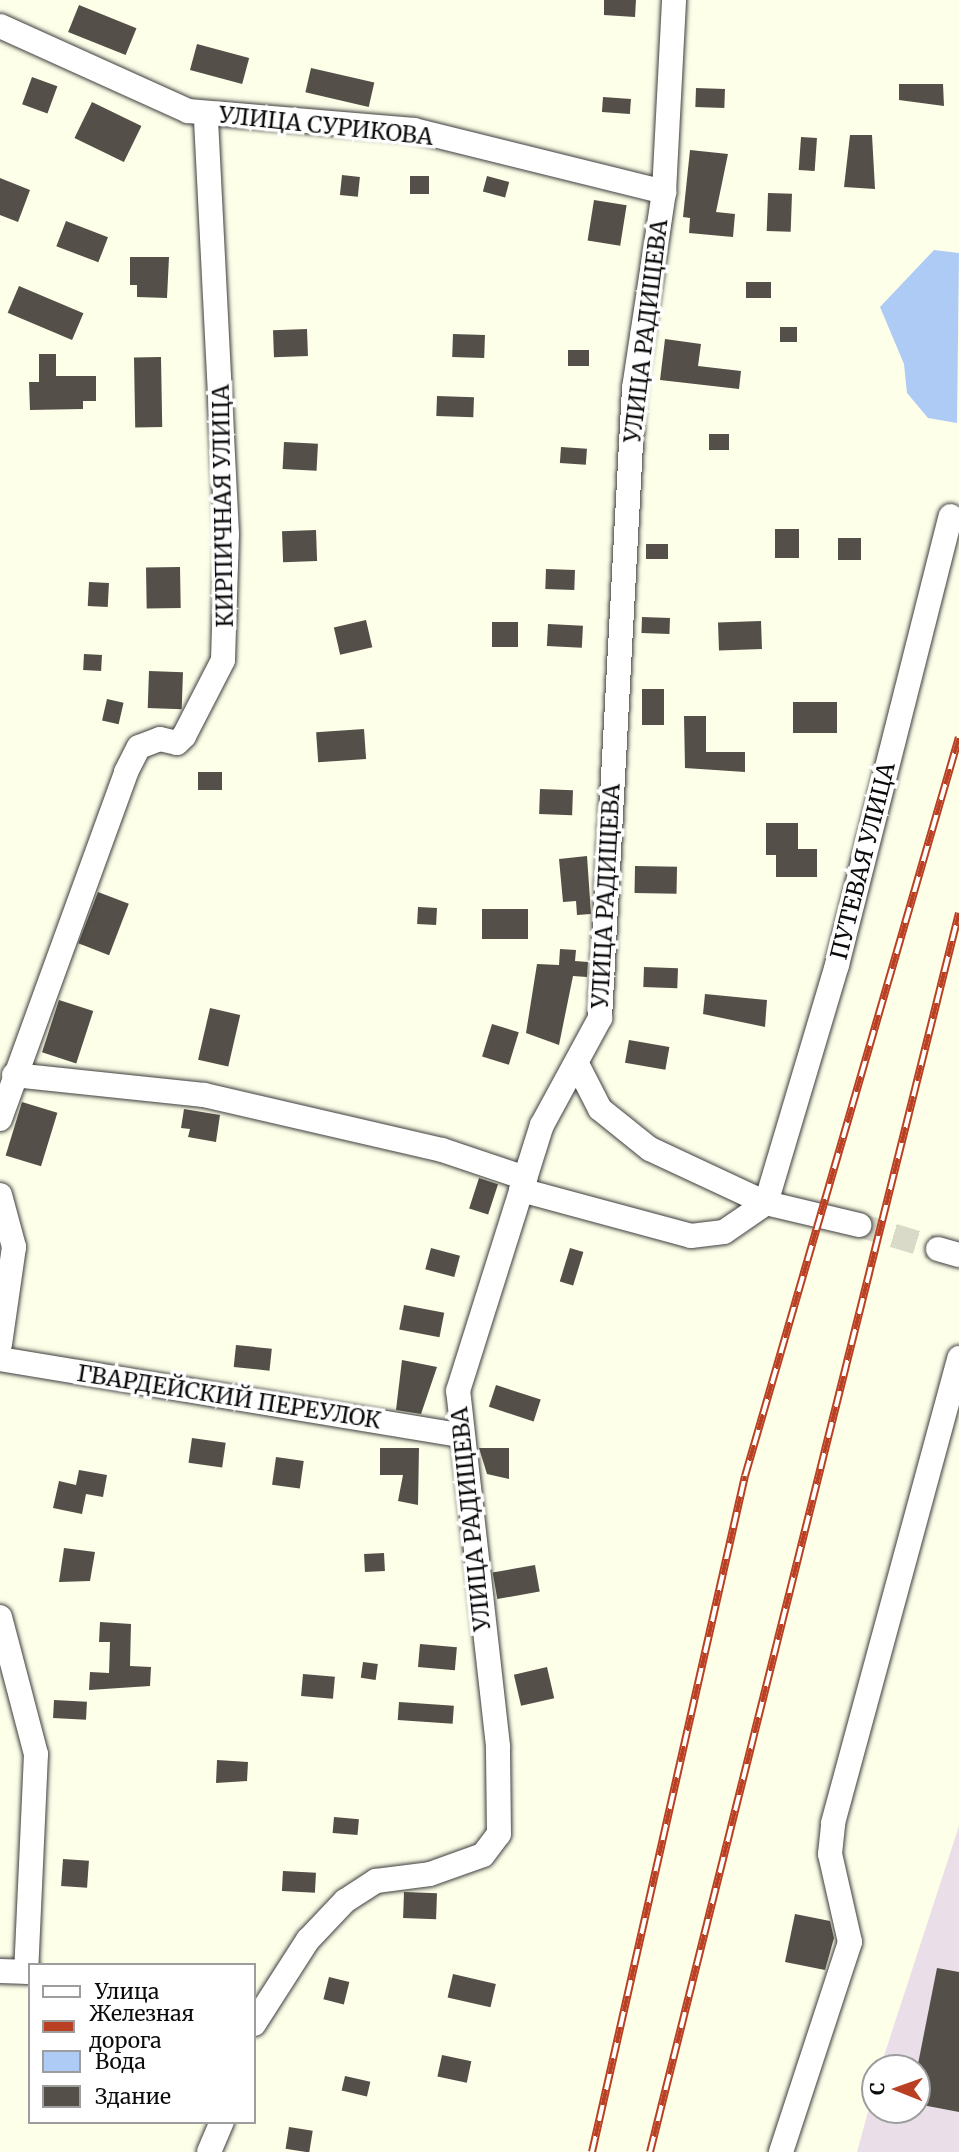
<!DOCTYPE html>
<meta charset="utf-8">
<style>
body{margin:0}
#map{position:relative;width:959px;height:2152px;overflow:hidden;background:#feffe9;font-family:Merriweather,serif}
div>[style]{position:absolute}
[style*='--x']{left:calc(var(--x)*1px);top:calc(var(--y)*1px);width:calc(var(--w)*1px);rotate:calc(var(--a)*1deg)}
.industrial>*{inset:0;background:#eadfe9}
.water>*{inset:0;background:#aecbf6}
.building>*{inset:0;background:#544f48;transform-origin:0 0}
.minor-tunnel>*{height:24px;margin-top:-12px;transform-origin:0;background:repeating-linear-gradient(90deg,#dadac8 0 24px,transparent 0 36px)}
.roads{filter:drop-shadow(0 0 2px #3e3e3e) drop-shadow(0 0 2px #3e3e3e)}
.minor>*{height:24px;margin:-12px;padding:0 12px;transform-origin:12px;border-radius:12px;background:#fff}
.rail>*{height:8px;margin-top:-4px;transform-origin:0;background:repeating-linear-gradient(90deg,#fff 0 16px,#ba4024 0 32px);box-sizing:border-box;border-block:2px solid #ba4024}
span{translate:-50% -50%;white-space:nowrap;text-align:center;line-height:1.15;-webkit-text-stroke:7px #fff;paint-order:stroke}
.street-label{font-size:23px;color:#0b0b0b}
.legend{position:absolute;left:28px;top:1963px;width:228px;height:161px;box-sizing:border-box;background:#fff;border:2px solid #9d9d9d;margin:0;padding:9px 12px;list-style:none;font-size:21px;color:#0b0b0b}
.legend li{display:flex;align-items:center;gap:14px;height:35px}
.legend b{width:35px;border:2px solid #9d9d9d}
.north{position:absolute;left:861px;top:2054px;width:70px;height:70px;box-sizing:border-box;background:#fff;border:2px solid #9d9d9d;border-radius:50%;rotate:271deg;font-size:19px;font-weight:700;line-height:28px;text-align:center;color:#0b0b0b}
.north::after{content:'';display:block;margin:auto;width:24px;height:32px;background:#ba4024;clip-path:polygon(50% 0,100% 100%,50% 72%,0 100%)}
</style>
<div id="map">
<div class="industrial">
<i style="clip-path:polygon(959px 1826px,959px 2152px,857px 2152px,875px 2086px,875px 2110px,917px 2110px,917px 2068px,880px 2068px)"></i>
</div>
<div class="water">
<i style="clip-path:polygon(934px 250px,959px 253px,957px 423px,928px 418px,907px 393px,904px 364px,880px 307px)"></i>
</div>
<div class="building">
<i style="clip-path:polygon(604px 0,636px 0,635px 17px,604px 15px)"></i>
<i style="left:79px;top:5px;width:62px;height:29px;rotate:22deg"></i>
<i style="left:197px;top:44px;width:54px;height:27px;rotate:15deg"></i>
<i style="left:311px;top:68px;width:65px;height:25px;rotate:13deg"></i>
<i style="left:32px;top:77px;width:27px;height:29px;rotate:20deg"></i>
<i style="clip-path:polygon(899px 84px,943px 84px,944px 106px,899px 100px)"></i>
<i style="left:696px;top:88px;width:29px;height:19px;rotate:2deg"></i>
<i style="left:603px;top:97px;width:28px;height:15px;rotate:4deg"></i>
<i style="left:92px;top:102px;width:55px;height:40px;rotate:26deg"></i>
<i style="clip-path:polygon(850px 135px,872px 135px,875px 189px,844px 187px)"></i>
<i style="left:801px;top:137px;width:16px;height:33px;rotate:4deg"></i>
<i style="clip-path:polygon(690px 150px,728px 154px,716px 212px,735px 214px,733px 237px,689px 233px,690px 218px,683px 217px)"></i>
<i style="left:342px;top:175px;width:18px;height:20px;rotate:6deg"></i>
<i style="left:410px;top:176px;width:19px;height:18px"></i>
<i style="left:487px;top:176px;width:23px;height:16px;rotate:15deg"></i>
<i style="clip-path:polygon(0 178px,30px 190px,18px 222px,0 215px)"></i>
<i style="left:768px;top:193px;width:24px;height:38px;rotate:2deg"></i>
<i style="left:594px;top:200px;width:33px;height:41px;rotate:9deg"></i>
<i style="left:66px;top:221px;width:45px;height:27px;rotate:21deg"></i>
<i style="clip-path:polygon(130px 257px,169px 257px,167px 298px,137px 297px,137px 285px,130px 285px)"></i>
<i style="left:746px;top:282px;width:25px;height:16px"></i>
<i style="left:19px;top:286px;width:70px;height:29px;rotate:23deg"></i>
<i style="left:780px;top:327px;width:17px;height:15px"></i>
<i style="left:307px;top:329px;width:27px;height:34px;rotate:88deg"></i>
<i style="left:453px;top:334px;width:32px;height:23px;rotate:2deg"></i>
<i style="clip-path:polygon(665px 339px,701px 344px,698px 366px,741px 371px,739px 389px,660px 380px)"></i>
<i style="left:568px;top:350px;width:21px;height:16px"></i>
<i style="clip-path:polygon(39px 354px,56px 354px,56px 376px,96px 376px,96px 401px,83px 401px,83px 409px,30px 410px,29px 382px,39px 382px)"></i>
<i style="left:161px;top:357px;width:70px;height:27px;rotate:89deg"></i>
<i style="left:437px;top:396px;width:37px;height:20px;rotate:2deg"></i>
<i style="left:709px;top:434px;width:20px;height:16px"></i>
<i style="left:284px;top:442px;width:34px;height:27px;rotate:3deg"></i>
<i style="left:561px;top:447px;width:26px;height:16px;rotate:4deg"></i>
<i style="left:775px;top:529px;width:24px;height:29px"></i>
<i style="left:316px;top:530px;width:31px;height:34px;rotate:88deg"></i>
<i style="left:838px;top:538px;width:23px;height:22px"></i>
<i style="left:668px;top:544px;width:15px;height:22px;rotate:90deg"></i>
<i style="left:180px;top:567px;width:41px;height:34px;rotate:89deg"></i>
<i style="left:546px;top:569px;width:29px;height:20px;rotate:2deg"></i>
<i style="left:89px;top:582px;width:20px;height:24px;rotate:3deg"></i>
<i style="left:642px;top:617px;width:28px;height:16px;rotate:2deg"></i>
<i style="left:366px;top:620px;width:28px;height:33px;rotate:77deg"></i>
<i style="left:761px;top:621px;width:28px;height:43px;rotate:88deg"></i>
<i style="left:492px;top:622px;width:26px;height:25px"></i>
<i style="left:548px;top:624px;width:35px;height:22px;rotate:3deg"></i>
<i style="left:84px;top:654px;width:18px;height:16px;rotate:3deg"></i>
<i style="left:149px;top:671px;width:34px;height:37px;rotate:2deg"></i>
<i style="left:642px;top:689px;width:22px;height:36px"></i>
<i style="left:107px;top:699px;width:17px;height:22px;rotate:13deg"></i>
<i style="left:793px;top:702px;width:44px;height:31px"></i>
<i style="clip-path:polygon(684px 716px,706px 716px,706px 752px,745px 752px,745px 772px,685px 768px)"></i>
<i style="left:364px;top:729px;width:30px;height:48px;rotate:86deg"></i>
<i style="left:198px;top:772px;width:24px;height:18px"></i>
<i style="left:540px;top:789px;width:33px;height:25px;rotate:2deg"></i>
<i style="clip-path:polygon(766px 823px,798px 823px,798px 849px,817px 849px,817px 877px,776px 877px,776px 855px,766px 855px)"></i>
<i style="clip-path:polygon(587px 856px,591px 914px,577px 915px,576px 901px,563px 902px,559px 859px)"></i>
<i style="left:635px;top:866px;width:42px;height:27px;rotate:1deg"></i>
<i style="left:98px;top:892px;width:33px;height:55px;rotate:21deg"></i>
<i style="left:418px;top:907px;width:19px;height:17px;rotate:3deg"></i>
<i style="left:482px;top:909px;width:46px;height:30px"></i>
<i style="clip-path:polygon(560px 949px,576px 950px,575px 961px,588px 962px,587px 977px,573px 976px,559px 1045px,526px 1033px,537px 964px,559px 965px)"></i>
<i style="left:644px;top:967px;width:34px;height:20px;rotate:2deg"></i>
<i style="clip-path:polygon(705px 994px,767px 1000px,765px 1027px,703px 1014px)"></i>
<i style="left:59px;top:1000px;width:36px;height:55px;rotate:18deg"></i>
<i style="left:210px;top:1008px;width:31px;height:53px;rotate:13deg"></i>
<i style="left:492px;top:1024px;width:28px;height:34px;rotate:17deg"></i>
<i style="left:629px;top:1040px;width:41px;height:23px;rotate:10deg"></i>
<i style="left:22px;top:1102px;width:37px;height:56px;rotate:17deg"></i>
<i style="clip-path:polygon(184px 1109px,220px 1115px,216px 1142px,188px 1137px,190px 1129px,181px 1128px)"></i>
<i style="left:479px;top:1178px;width:20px;height:32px;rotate:18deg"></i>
<i style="left:431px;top:1248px;width:30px;height:22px;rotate:15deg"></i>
<i style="left:570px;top:1248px;width:14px;height:35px;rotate:17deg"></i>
<i style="left:404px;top:1305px;width:41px;height:25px;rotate:11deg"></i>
<i style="left:236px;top:1345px;width:36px;height:22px;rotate:6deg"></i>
<i style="clip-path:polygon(402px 1360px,437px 1367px,421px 1414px,396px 1410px)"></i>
<i style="left:496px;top:1385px;width:47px;height:23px;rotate:18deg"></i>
<i style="left:192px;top:1438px;width:34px;height:25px;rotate:8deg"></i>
<i style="clip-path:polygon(380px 1448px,419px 1448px,418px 1505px,398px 1501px,403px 1475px,380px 1475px)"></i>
<i style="clip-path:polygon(479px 1448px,509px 1448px,509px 1479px,487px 1474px)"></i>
<i style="left:276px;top:1457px;width:28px;height:28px;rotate:8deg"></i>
<i style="clip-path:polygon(79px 1470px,107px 1475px,103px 1497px,86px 1494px,82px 1514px,53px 1508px,59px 1481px,76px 1485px)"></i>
<i style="clip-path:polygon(64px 1548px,95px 1552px,90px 1581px,59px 1582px)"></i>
<i style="left:384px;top:1553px;width:18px;height:20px;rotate:87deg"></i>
<i style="left:535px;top:1565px;width:27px;height:43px;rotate:80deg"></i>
<i style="clip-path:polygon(100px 1622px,131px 1624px,130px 1666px,151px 1667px,150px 1686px,89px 1690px,90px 1672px,109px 1673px,110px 1642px,99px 1642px)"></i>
<i style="left:420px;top:1644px;width:37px;height:23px;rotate:5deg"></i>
<i style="left:363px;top:1662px;width:15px;height:16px;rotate:8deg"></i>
<i style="left:547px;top:1667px;width:32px;height:34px;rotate:77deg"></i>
<i style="left:303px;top:1674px;width:32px;height:22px;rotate:5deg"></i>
<i style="left:54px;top:1700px;width:33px;height:18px;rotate:3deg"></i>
<i style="left:399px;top:1702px;width:55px;height:18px;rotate:4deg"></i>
<i style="clip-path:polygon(217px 1760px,248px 1762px,247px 1781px,216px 1783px)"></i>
<i style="left:334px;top:1817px;width:25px;height:16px;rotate:5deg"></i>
<i style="left:63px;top:1859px;width:26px;height:27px;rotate:4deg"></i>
<i style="left:283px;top:1871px;width:33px;height:20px;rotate:3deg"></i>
<i style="left:404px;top:1892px;width:33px;height:26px;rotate:2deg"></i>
<i style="clip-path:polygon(795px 1914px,830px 1921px,834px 1938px,825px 1970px,785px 1962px)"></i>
<i style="clip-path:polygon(937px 1968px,959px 1972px,959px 2112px,917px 2104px,917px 2069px)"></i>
<i style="left:453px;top:1974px;width:44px;height:24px;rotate:13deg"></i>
<i style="left:329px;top:1977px;width:21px;height:23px;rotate:14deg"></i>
<i style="left:442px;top:2055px;width:30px;height:22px;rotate:12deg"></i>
<i style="left:345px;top:2076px;width:26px;height:15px;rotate:13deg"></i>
<i style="left:289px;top:2127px;width:24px;height:22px;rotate:9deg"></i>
</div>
<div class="minor-tunnel">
<i style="--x:859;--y:1225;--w:83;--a:16.9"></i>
</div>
<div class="roads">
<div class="minor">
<i style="--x:0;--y:26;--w:206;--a:24.3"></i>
<i style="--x:188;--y:111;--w:227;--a:4.8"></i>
<i style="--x:414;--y:130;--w:258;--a:13.9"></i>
<i style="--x:578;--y:1066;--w:48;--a:62.9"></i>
<i style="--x:600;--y:1109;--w:64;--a:38.7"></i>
<i style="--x:650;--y:1149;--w:128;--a:25"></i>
<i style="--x:766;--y:1203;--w:96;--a:13.3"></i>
<i style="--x:14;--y:1075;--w:191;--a:6"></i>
<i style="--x:204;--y:1095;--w:244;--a:13"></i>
<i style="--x:442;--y:1150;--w:88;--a:18.6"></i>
<i style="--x:0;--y:1119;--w:369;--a:-70"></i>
<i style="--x:126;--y:772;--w:28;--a:-63"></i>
<i style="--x:139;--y:747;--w:22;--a:-21"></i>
<i style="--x:160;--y:739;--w:17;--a:13"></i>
<i style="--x:177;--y:743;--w:10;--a:-45"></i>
<i style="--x:184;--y:736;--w:85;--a:-62.8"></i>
<i style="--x:223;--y:660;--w:126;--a:-88.2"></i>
<i style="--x:227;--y:534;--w:421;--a:-92.9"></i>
<i style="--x:521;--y:1190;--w:176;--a:15.1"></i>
<i style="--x:691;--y:1236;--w:33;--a:-7"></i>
<i style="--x:724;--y:1232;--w:51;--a:-34.6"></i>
<i style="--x:766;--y:1203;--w:248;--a:-73.4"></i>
<i style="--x:837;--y:965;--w:463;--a:-75.8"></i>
<i style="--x:0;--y:1195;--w:54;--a:74.9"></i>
<i style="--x:14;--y:1247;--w:98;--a:98.2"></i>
<i style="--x:938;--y:1249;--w:22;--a:16"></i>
<i style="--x:0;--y:1359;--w:464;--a:9.4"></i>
<i style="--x:0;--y:1617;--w:142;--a:75.3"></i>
<i style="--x:36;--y:1754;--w:218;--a:92.6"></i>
<i style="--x:0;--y:1971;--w:30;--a:2"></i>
<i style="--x:254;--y:2024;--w:100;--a:-57.3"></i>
<i style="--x:308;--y:1940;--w:54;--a:-46.5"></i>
<i style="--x:345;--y:1901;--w:37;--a:-33"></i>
<i style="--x:376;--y:1881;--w:54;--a:-7.4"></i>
<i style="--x:430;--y:1874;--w:56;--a:-19.7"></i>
<i style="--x:483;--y:1855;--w:26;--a:-53"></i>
<i style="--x:499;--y:1834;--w:88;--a:-90.7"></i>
<i style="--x:498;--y:1746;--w:357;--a:-96.4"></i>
<i style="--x:458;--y:1391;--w:279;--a:-72.5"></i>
<i style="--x:542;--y:1125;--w:122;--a:-61.5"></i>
<i style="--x:600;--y:1018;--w:631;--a:-86.91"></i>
<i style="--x:634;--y:388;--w:198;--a:-81.3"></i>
<i style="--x:664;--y:192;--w:192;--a:-87"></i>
<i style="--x:209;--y:2152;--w:33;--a:-67"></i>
<i style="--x:781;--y:2152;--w:221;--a:-71.8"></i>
<i style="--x:850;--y:1942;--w:90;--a:-102.8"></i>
<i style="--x:830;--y:1854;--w:31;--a:-84"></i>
<i style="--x:833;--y:1823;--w:482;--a:-74.8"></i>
</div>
</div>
<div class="rail">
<i style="--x:592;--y:2152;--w:693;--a:-77.25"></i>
<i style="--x:745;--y:1476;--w:769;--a:-73.85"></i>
<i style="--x:650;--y:2152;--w:1277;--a:-76"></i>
</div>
<div class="street-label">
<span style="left:326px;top:126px;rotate:6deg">УЛИЦА СУРИКОВА</span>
<span style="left:646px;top:331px;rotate:-83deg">УЛИЦА РАДИЩЕВА</span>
<span style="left:223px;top:506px;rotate:-91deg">КИРПИЧНАЯ УЛИЦА</span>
<span style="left:863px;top:861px;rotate:-76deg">ПУТЕВАЯ УЛИЦА</span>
<span style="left:606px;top:896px;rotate:-87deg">УЛИЦА РАДИЩЕВА</span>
<span style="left:229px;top:1397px;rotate:9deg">ГВАРДЕЙСКИЙ ПЕРЕУЛОК</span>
<span style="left:471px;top:1519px;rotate:-96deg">УЛИЦА РАДИЩЕВА</span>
</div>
<ul class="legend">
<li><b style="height:9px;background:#fff"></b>Улица</li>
<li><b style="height:9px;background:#ba4024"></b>Железная дорога</li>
<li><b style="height:19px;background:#aecbf6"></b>Вода</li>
<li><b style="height:19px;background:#544f48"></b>Здание</li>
</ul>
<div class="north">С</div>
</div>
